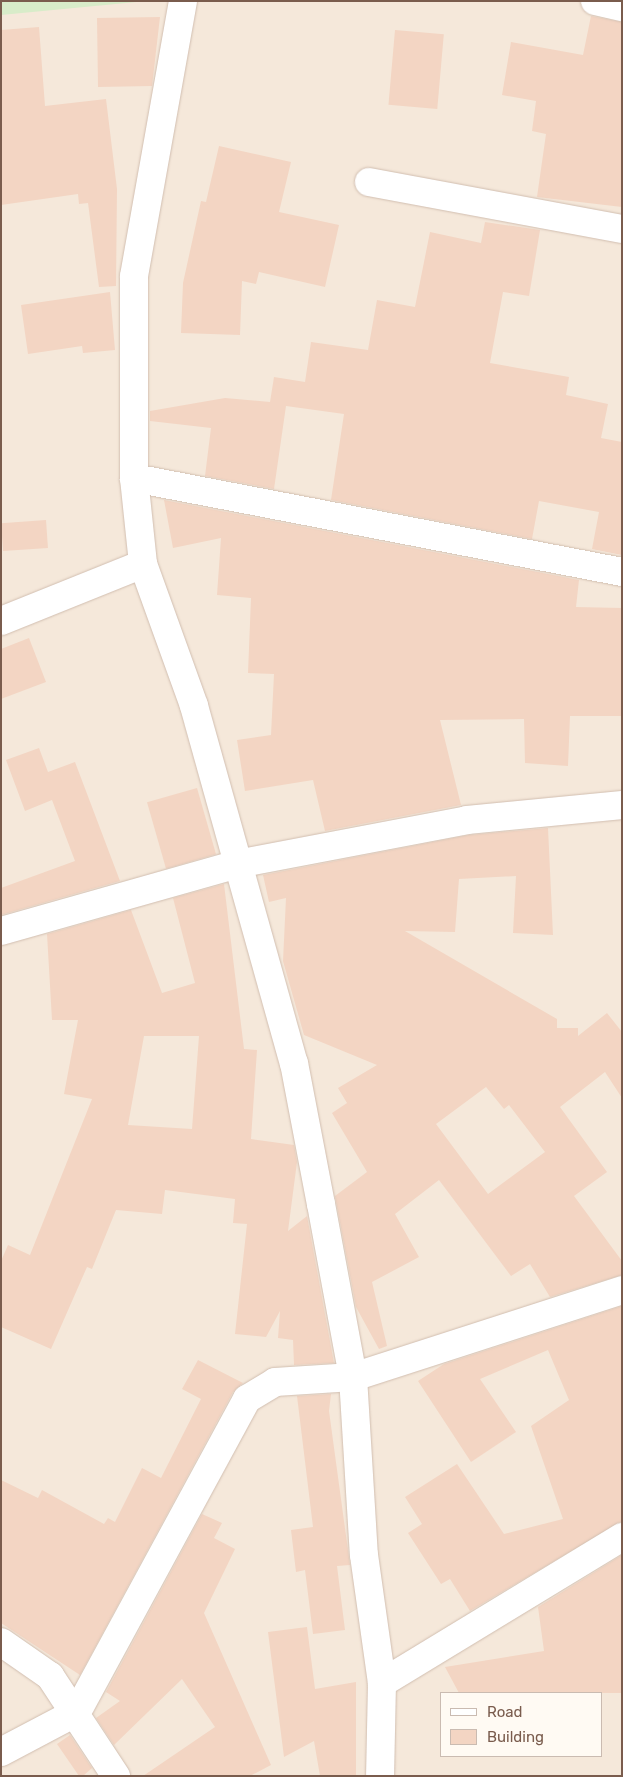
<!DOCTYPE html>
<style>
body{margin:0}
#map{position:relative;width:623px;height:1777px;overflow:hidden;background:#fdf6ec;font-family:Rubik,sans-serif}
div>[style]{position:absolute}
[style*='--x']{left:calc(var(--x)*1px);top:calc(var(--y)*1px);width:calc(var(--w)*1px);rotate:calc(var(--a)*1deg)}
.residential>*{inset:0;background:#f5e8da}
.green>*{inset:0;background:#d8ecc9}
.building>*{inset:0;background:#f3d5c3;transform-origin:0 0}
.roads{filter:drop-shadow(0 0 1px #d1beb0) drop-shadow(0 0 1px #d1beb0)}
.minor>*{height:28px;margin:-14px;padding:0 14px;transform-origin:14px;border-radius:14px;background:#fff}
span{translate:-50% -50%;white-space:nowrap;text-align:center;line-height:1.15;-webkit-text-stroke:4.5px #fffaf3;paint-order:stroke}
.frame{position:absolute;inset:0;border:2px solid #7a5c4d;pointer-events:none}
.legend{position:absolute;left:440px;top:1692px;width:162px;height:65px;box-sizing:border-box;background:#fffaf3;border:1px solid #cabbb1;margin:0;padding:6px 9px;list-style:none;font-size:15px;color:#7a5c4d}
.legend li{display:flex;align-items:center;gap:10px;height:25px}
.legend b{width:25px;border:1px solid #cabbb1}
</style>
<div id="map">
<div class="residential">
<i style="clip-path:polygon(evenodd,1px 1px,622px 1px,622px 1776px,1px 1776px,1px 1px,442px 1693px,602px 1693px,602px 1756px,442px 1756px,442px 1693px)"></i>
</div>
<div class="green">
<i style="clip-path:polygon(1px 1px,147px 1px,1px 15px)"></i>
</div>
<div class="building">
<i style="clip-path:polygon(591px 16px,622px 22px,622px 207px,537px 197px,546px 134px,532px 131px,536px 101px,502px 95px,511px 42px,583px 55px)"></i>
<i style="clip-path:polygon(160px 17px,152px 86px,98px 87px,97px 18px)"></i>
<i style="clip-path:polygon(39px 27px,45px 106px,106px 99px,117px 189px,116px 286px,99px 287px,88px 203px,79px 204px,78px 194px,1px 205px,1px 30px)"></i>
<i style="left:395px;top:30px;width:49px;height:75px;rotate:5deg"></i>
<i style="clip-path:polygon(219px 146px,291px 162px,279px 212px,339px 225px,325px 287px,259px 272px,256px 284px,242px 281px,240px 335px,181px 333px,183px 283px,201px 201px,206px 202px)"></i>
<i style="clip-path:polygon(485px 222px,540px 230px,529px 296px,503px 292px,490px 363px,569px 377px,566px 395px,608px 404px,601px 438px,622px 442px,622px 555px,592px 549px,599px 512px,539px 501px,532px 539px,331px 500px,344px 414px,286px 406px,274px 489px,205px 476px,211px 428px,150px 421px,150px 411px,225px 398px,270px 402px,274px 377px,305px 382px,311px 342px,368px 350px,377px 300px,415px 307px,430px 232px,481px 243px)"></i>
<i style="clip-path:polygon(110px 292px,115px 350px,83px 353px,82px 346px,28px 354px,21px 305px)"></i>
<i style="clip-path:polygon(164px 500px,579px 580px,576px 607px,622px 608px,622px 716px,570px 716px,568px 766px,525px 763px,524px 719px,440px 720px,461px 805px,325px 831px,313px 780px,245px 791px,237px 740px,271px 735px,274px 674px,248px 673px,251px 598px,217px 595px,221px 538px,173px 548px)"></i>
<i style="left:46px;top:520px;width:28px;height:45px;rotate:86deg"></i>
<i style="clip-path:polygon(29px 638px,46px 682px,1px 699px,1px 649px)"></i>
<i style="clip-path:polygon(39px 748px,48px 772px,75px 762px,120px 881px,1px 915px,1px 888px,75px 861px,52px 800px,25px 811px,6px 760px)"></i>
<i style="left:197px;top:788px;width:69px;height:52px;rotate:74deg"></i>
<i style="clip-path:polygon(evenodd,548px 828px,553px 935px,513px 933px,516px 876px,459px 879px,455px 932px,405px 931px,557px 1019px,557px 1028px,578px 1028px,578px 1036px,607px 1013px,622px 1032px,622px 1098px,605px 1072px,560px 1107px,607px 1172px,574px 1196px,622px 1261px,622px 1275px,550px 1297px,530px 1264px,511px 1276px,439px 1180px,395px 1214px,419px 1257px,372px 1282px,387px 1346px,379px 1349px,356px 1307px,335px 1196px,367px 1172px,332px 1113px,347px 1103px,338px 1088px,377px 1065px,304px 1035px,283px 961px,286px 898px,269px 902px,263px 875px,469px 835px,548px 828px,486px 1087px,504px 1109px,509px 1105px,545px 1152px,488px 1194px,436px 1124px,486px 1087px)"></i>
<i style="clip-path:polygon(evenodd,224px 884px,244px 1049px,257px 1050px,251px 1139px,294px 1145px,297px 1162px,288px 1231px,307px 1216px,334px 1363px,294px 1365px,293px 1340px,278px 1338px,280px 1311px,266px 1337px,235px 1334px,247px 1224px,233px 1223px,235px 1199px,165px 1190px,162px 1214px,116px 1210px,92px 1269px,87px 1267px,51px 1349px,1px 1327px,1px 1261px,8px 1245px,30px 1255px,92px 1099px,64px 1094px,78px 1020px,52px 1020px,47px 934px,131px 910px,162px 993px,195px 983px,173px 898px,224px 884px,144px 1036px,199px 1036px,192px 1129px,128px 1125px,144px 1036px)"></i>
<i style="clip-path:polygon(622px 1306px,622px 1521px,470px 1611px,450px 1579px,441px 1584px,408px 1533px,422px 1524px,405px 1497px,457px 1464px,504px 1534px,563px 1519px,531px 1426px,569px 1400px,548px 1350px,480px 1379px,516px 1432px,471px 1462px,418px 1381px,444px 1364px)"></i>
<i style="clip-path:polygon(198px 1360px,243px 1383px,233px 1392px,80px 1675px,1px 1623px,1px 1480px,38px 1498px,42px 1490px,104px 1524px,108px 1518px,115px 1522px,142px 1468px,161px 1478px,201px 1399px,182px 1389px)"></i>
<i style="clip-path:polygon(331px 1394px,329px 1411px,350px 1565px,337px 1566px,345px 1630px,313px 1634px,305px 1570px,296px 1572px,291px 1530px,313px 1527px,297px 1396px)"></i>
<i style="clip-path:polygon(202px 1514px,222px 1523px,214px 1538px,235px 1549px,204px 1613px,271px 1765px,250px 1776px,143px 1776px,215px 1727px,182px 1679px,114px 1745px,96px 1718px,120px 1701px,106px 1692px)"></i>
<i style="clip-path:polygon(622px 1555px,622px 1693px,459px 1693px,445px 1667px,544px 1651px,538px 1607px)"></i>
<i style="clip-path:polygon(307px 1627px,315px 1689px,356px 1682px,356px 1776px,320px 1776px,314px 1741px,284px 1757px,268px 1632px)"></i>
<i style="clip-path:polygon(70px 1735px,92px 1768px,83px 1776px,79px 1776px,57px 1744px)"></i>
</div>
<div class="roads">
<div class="minor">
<i style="--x:183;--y:1;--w:280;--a:100.1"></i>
<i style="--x:134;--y:277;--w:201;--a:90"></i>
<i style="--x:134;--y:478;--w:86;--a:84"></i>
<i style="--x:143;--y:564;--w:151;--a:70.2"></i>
<i style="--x:194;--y:706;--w:371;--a:74.4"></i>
<i style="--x:294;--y:1063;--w:144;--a:79.2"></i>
<i style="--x:321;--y:1204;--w:176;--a:79.5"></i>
<i style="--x:353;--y:1377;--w:178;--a:86.5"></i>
<i style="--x:364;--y:1555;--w:129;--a:82"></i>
<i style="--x:382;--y:1683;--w:93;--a:91.2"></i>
<i style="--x:595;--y:1;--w:28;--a:13"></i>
<i style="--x:369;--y:182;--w:257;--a:10.5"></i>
<i style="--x:134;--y:478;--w:497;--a:10.9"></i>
<i style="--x:1;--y:621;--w:153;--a:-21.9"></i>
<i style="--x:1;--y:931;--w:245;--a:-15.8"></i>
<i style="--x:237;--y:864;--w:234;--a:-10.8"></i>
<i style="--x:467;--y:820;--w:156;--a:-5.5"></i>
<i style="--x:1;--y:1642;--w:60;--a:34.8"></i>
<i style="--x:50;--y:1676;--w:120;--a:56.6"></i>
<i style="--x:382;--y:1683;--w:281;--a:-31.3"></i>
<i style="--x:1;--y:1752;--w:86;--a:-27.8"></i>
<i style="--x:77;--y:1712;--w:356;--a:-61.5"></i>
<i style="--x:247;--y:1399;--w:33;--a:-31"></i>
<i style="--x:275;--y:1382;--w:78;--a:-3.7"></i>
<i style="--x:353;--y:1377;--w:283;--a:-17.9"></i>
</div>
</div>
<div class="frame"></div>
<ul class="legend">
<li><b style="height:6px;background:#fff"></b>Road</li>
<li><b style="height:14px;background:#f3d5c3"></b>Building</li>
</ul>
</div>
